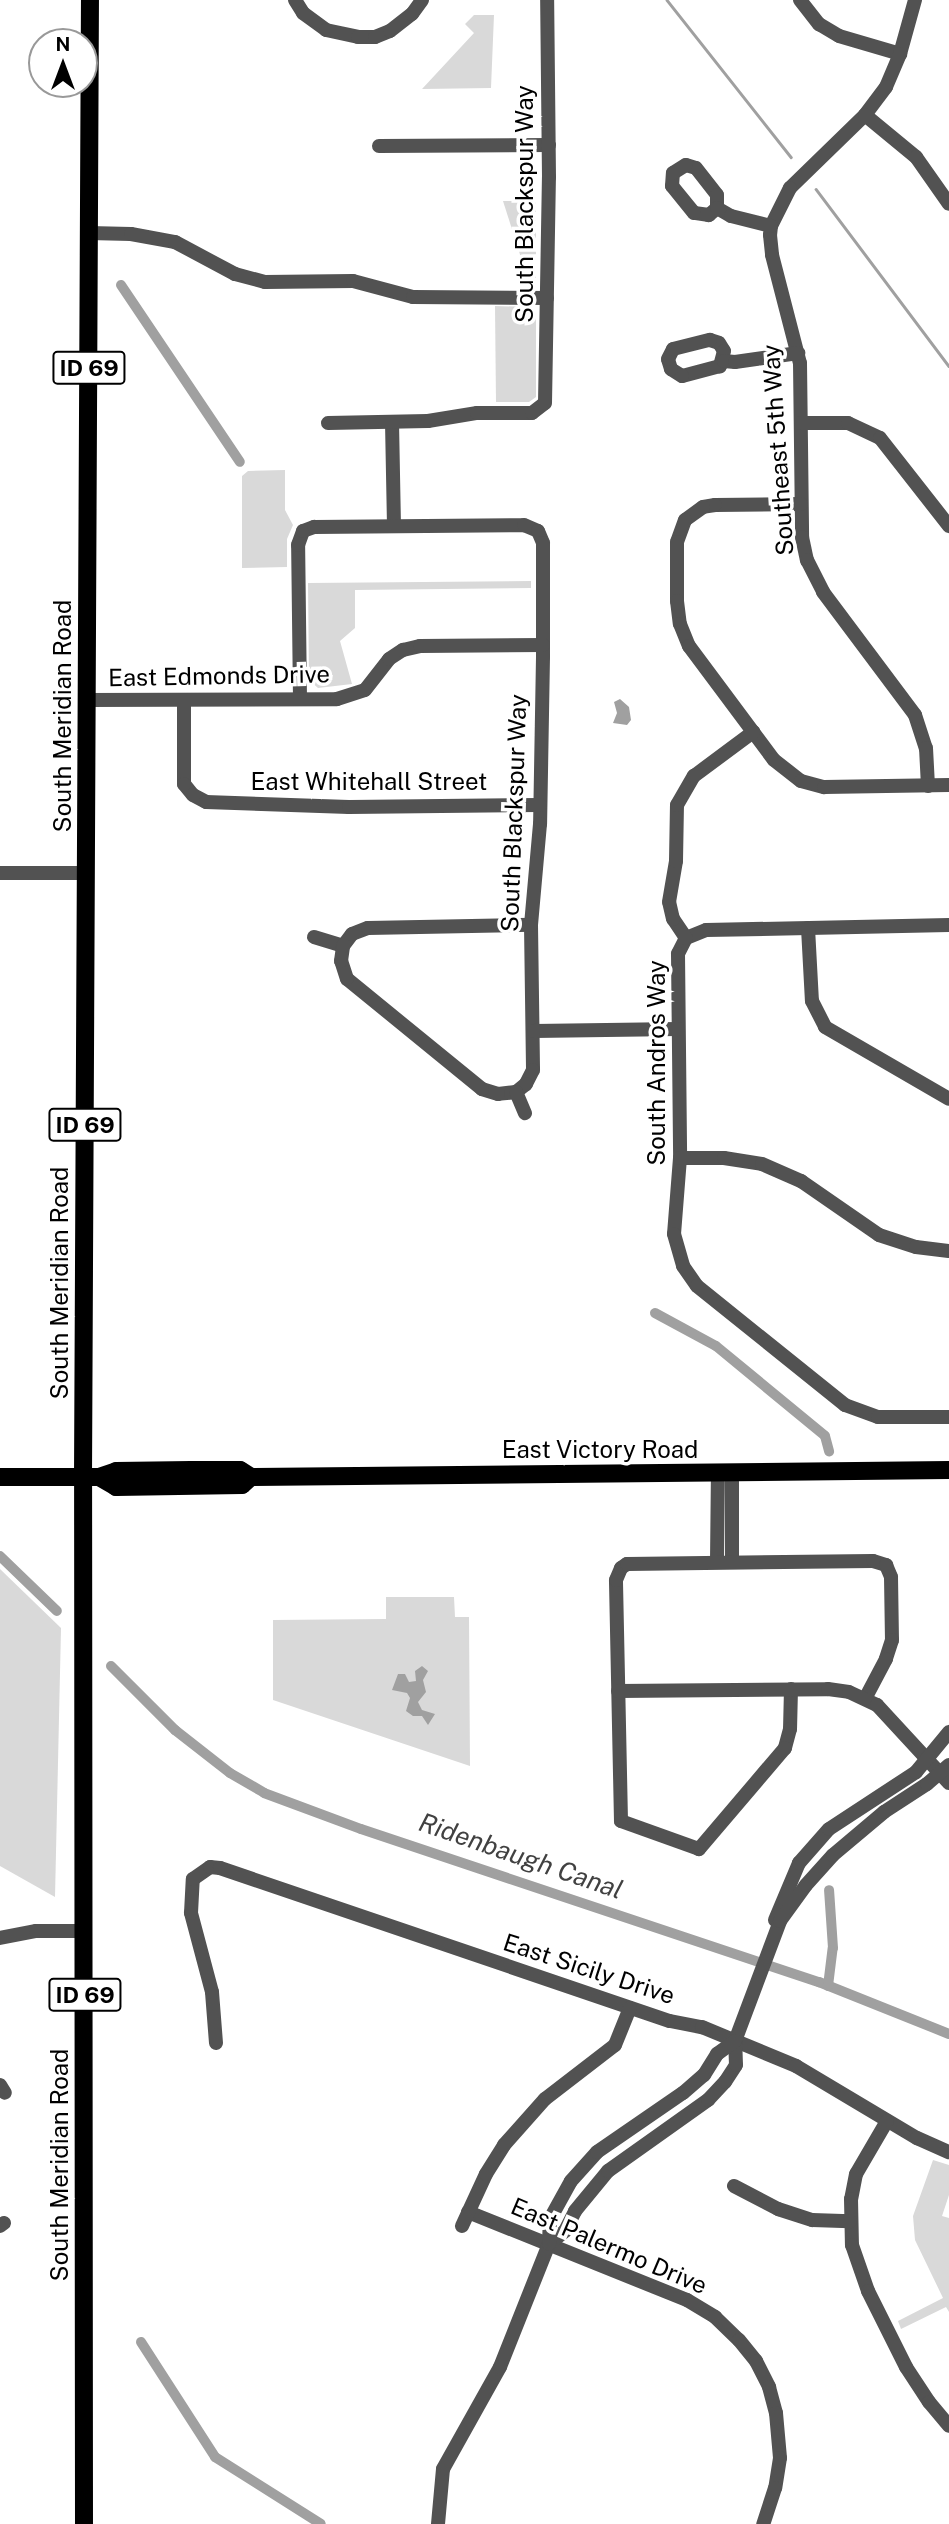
<!DOCTYPE html>
<style>
body{margin:0}
#map{position:relative;width:949px;height:2524px;overflow:hidden;background:#fff;font-family:"Public Sans",sans-serif}
div>[style]{position:absolute}
[style*='--x']{left:calc(var(--x)*1px);top:calc(var(--y)*1px);width:calc(var(--w)*1px);rotate:calc(var(--a)*1deg)}
.green>*{inset:0;background:#d9d9d9}
.water>*{inset:0;background:#a0a0a0}
.stream>*{height:2.5px;margin:-1.25px;padding:0 1.25px;transform-origin:1.25px;border-radius:1.25px;background:#a0a0a0}
.canal>*{height:10px;margin:-5px;padding:0 5px;transform-origin:5px;border-radius:5px;background:#a0a0a0}
.minor>*{height:14px;margin:-7px;padding:0 7px;transform-origin:7px;border-radius:7px;background:#525252}
.major>*{height:18px;margin:-9px;padding:0 9px;transform-origin:9px;border-radius:9px;background:#000}
span{translate:-50% -50%;white-space:nowrap;text-align:center;line-height:1.15;-webkit-text-stroke:7px #fff;paint-order:stroke}
.shield-label span{padding:2px 5px;background:#fff;border:2px solid;border-radius:5px;-webkit-text-stroke-width:0}
.shield-label{font-size:23px;color:#000;font-weight:700}
.street-label{font-size:24px;color:#000}
.water-label{font-size:26px;color:#414141;font-style:italic}
.north{position:absolute;left:28px;top:28px;width:70px;height:70px;box-sizing:border-box;background:#fff;border:2px solid #999;border-radius:50%;rotate:0deg;font-size:19px;font-weight:700;line-height:28px;text-align:center;color:#000}
.north::after{content:'';display:block;margin:auto;width:24px;height:32px;background:#000;clip-path:polygon(50% 0,100% 100%,50% 72%,0 100%)}
</style>
<div id="map">
<div class="green">
<i style="clip-path:polygon(474px 15px,494px 15px,491px 88px,422px 89px,474px 33px,465px 24px)"></i>
<i style="clip-path:polygon(503px 201px,536px 201px,536px 281px,530px 286px)"></i>
<i style="clip-path:polygon(495px 306px,530px 307px,536px 314px,536px 397px,529px 402px,496px 402px)"></i>
<i style="clip-path:polygon(285px 470px,285px 510px,293px 525px,287px 539px,287px 567px,242px 568px,242px 476px,248px 471px)"></i>
<i style="clip-path:polygon(531px 581px,531px 588px,355px 590px,355px 628px,340px 641px,352px 684px,318px 688px,309px 680px,308px 583px)"></i>
<i style="clip-path:polygon(0 1569px,61px 1628px,55px 1897px,0 1866px)"></i>
<i style="clip-path:polygon(386px 1597px,454px 1597px,455px 1617px,469px 1617px,470px 1766px,273px 1700px,273px 1620px,386px 1619px)"></i>
<i style="clip-path:polygon(933px 2160px,949px 2165px,949px 2195px,942px 2216px,949px 2218px,949px 2312px,946px 2307px,901px 2329px,898px 2321px,943px 2298px,915px 2240px,913px 2216px)"></i>
</div>
<div class="water">
<i style="clip-path:polygon(620px 699px,629px 707px,631px 720px,627px 725px,613px 723px,617px 713px,614px 702px)"></i>
<i style="clip-path:polygon(422px 1666px,428px 1671px,423px 1680px,426px 1692px,418px 1702px,422px 1710px,435px 1714px,428px 1725px,422px 1716px,413px 1716px,406px 1711px,410px 1698px,407px 1693px,392px 1690px,398px 1674px,405px 1674px,409px 1682px,416px 1681px,415px 1671px)"></i>
</div>
<div class="stream">
<i style="--x:667;--y:0;--w:200;--a:51.7"></i>
<i style="--x:816;--y:189;--w:221;--a:53.1"></i>
</div>
<div class="canal">
<i style="--x:121;--y:285;--w:213;--a:56.1"></i>
<i style="--x:655;--y:1313;--w:69;--a:28.4"></i>
<i style="--x:716;--y:1346;--w:141;--a:39.5"></i>
<i style="--x:825;--y:1436;--w:16;--a:75"></i>
<i style="--x:0;--y:1556;--w:79;--a:44"></i>
<i style="--x:111;--y:1666;--w:91;--a:45"></i>
<i style="--x:175;--y:1730;--w:70;--a:38"></i>
<i style="--x:230;--y:1773;--w:39;--a:30"></i>
<i style="--x:264;--y:1793;--w:103;--a:20.4"></i>
<i style="--x:361;--y:1829;--w:483;--a:18.5"></i>
<i style="--x:819;--y:1982;--w:140;--a:21.8"></i>
<i style="--x:828;--y:1986;--w:38;--a:-83"></i>
<i style="--x:833;--y:1948;--w:58;--a:-93.9"></i>
<i style="--x:141;--y:2342;--w:137;--a:57.2"></i>
<i style="--x:215;--y:2457;--w:125;--a:32.3"></i>
</div>
<div class="minor">
<i style="--x:295;--y:0;--w:15;--a:58"></i>
<i style="--x:303;--y:13;--w:29;--a:36"></i>
<i style="--x:326;--y:30;--w:33;--a:12"></i>
<i style="--x:358;--y:37;--w:17;--a:0"></i>
<i style="--x:375;--y:37;--w:16;--a:-22"></i>
<i style="--x:390;--y:31;--w:28;--a:-38"></i>
<i style="--x:412;--y:14;--w:17;--a:-54"></i>
<i style="--x:800;--y:0;--w:31;--a:52"></i>
<i style="--x:819;--y:24;--w:23;--a:31"></i>
<i style="--x:839;--y:36;--w:64;--a:16.4"></i>
<i style="--x:915;--y:0;--w:56;--a:105.5"></i>
<i style="--x:900;--y:54;--w:36;--a:113"></i>
<i style="--x:886;--y:87;--w:35;--a:127"></i>
<i style="--x:865;--y:115;--w:105;--a:135.8"></i>
<i style="--x:790;--y:188;--w:42;--a:116.6"></i>
<i style="--x:771;--y:226;--w:9;--a:96"></i>
<i style="--x:770;--y:235;--w:20;--a:84"></i>
<i style="--x:772;--y:255;--w:112;--a:75.5"></i>
<i style="--x:800;--y:363;--w:174;--a:89.3"></i>
<i style="--x:802;--y:537;--w:24;--a:78"></i>
<i style="--x:807;--y:560;--w:36;--a:63"></i>
<i style="--x:823;--y:592;--w:154;--a:53.2"></i>
<i style="--x:915;--y:715;--w:35;--a:72"></i>
<i style="--x:926;--y:748;--w:38;--a:87"></i>
<i style="--x:865;--y:115;--w:66;--a:39.5"></i>
<i style="--x:916;--y:157;--w:57;--a:54.9"></i>
<i style="--x:379;--y:146;--w:170;--a:-0.3"></i>
<i style="--x:686;--y:165;--w:10;--a:17"></i>
<i style="--x:696;--y:168;--w:34;--a:52"></i>
<i style="--x:717;--y:195;--w:13;--a:90"></i>
<i style="--x:717;--y:208;--w:11;--a:139"></i>
<i style="--x:709;--y:215;--w:15;--a:-172"></i>
<i style="--x:694;--y:213;--w:35;--a:-129"></i>
<i style="--x:672;--y:186;--w:13;--a:-86"></i>
<i style="--x:673;--y:173;--w:15;--a:-32"></i>
<i style="--x:717;--y:208;--w:16;--a:30"></i>
<i style="--x:731;--y:216;--w:41;--a:14"></i>
<i style="--x:89;--y:233;--w:42;--a:1.4"></i>
<i style="--x:131;--y:234;--w:45;--a:10.3"></i>
<i style="--x:175;--y:242;--w:68;--a:28.1"></i>
<i style="--x:235;--y:274;--w:31;--a:15"></i>
<i style="--x:265;--y:282;--w:88;--a:-0.7"></i>
<i style="--x:353;--y:281;--w:62;--a:14.9"></i>
<i style="--x:413;--y:297;--w:134;--a:0.4"></i>
<i style="--x:710;--y:340;--w:9;--a:18"></i>
<i style="--x:719;--y:343;--w:9;--a:58"></i>
<i style="--x:724;--y:351;--w:16;--a:105"></i>
<i style="--x:720;--y:366;--w:39;--a:165"></i>
<i style="--x:682;--y:376;--w:13;--a:-148"></i>
<i style="--x:671;--y:369;--w:10;--a:-107"></i>
<i style="--x:668;--y:359;--w:11;--a:-63"></i>
<i style="--x:673;--y:349;--w:38;--a:-14"></i>
<i style="--x:724;--y:361;--w:11;--a:5"></i>
<i style="--x:735;--y:362;--w:64;--a:-8.1"></i>
<i style="--x:392;--y:422;--w:104;--a:88.9"></i>
<i style="--x:328;--y:423;--w:100;--a:-1.1"></i>
<i style="--x:428;--y:421;--w:50;--a:-9.3"></i>
<i style="--x:477;--y:413;--w:55;--a:0"></i>
<i style="--x:532;--y:413;--w:16;--a:-38"></i>
<i style="--x:545;--y:403;--w:226;--a:-89"></i>
<i style="--x:549;--y:177;--w:177;--a:-90.6"></i>
<i style="--x:801;--y:423;--w:47;--a:0"></i>
<i style="--x:848;--y:423;--w:35;--a:25"></i>
<i style="--x:880;--y:438;--w:112;--a:51.9"></i>
<i style="--x:801;--y:504;--w:86;--a:179.3"></i>
<i style="--x:715;--y:505;--w:12;--a:171"></i>
<i style="--x:703;--y:507;--w:22;--a:144"></i>
<i style="--x:685;--y:520;--w:23;--a:110"></i>
<i style="--x:677;--y:542;--w:59;--a:90"></i>
<i style="--x:677;--y:601;--w:23;--a:83"></i>
<i style="--x:680;--y:624;--w:24;--a:68"></i>
<i style="--x:689;--y:646;--w:142;--a:53.3"></i>
<i style="--x:774;--y:760;--w:34;--a:38"></i>
<i style="--x:801;--y:781;--w:24;--a:15"></i>
<i style="--x:824;--y:787;--w:125;--a:-0.9"></i>
<i style="--x:300;--y:699;--w:154;--a:-90.7"></i>
<i style="--x:298;--y:545;--w:15;--a:-70"></i>
<i style="--x:303;--y:531;--w:12;--a:-20"></i>
<i style="--x:314;--y:527;--w:210;--a:-0.5"></i>
<i style="--x:524;--y:525;--w:15;--a:23"></i>
<i style="--x:538;--y:531;--w:13;--a:67"></i>
<i style="--x:543;--y:543;--w:114;--a:90"></i>
<i style="--x:543;--y:657;--w:167;--a:91"></i>
<i style="--x:540;--y:824;--w:101;--a:95.1"></i>
<i style="--x:531;--y:925;--w:145;--a:89.2"></i>
<i style="--x:533;--y:1070;--w:16;--a:117"></i>
<i style="--x:526;--y:1084;--w:13;--a:141"></i>
<i style="--x:87;--y:700;--w:250;--a:-0.2"></i>
<i style="--x:337;--y:699;--w:29;--a:-18"></i>
<i style="--x:365;--y:690;--w:39;--a:-52"></i>
<i style="--x:389;--y:659;--w:17;--a:-33"></i>
<i style="--x:403;--y:650;--w:17;--a:-13"></i>
<i style="--x:420;--y:646;--w:123;--a:-0.5"></i>
<i style="--x:184;--y:700;--w:84;--a:90"></i>
<i style="--x:184;--y:784;--w:14;--a:51"></i>
<i style="--x:193;--y:795;--w:15;--a:28"></i>
<i style="--x:206;--y:802;--w:143;--a:2"></i>
<i style="--x:349;--y:807;--w:191;--a:-0.6"></i>
<i style="--x:0;--y:873;--w:87;--a:0"></i>
<i style="--x:949;--y:925;--w:243;--a:178.8"></i>
<i style="--x:706;--y:930;--w:22;--a:158"></i>
<i style="--x:686;--y:938;--w:18;--a:117"></i>
<i style="--x:678;--y:954;--w:204;--a:89.4"></i>
<i style="--x:680;--y:1158;--w:76;--a:94.5"></i>
<i style="--x:674;--y:1234;--w:33;--a:74"></i>
<i style="--x:683;--y:1266;--w:24;--a:55"></i>
<i style="--x:697;--y:1286;--w:190;--a:38.8"></i>
<i style="--x:845;--y:1405;--w:35;--a:20"></i>
<i style="--x:878;--y:1417;--w:71;--a:0"></i>
<i style="--x:808;--y:928;--w:73;--a:86.9"></i>
<i style="--x:812;--y:1001;--w:29;--a:63"></i>
<i style="--x:825;--y:1027;--w:143;--a:30.1"></i>
<i style="--x:314;--y:937;--w:30;--a:17"></i>
<i style="--x:686;--y:938;--w:23;--a:-124"></i>
<i style="--x:673;--y:919;--w:17;--a:-103"></i>
<i style="--x:669;--y:902;--w:42;--a:-80.3"></i>
<i style="--x:676;--y:861;--w:56;--a:-89"></i>
<i style="--x:677;--y:805;--w:34;--a:-60"></i>
<i style="--x:694;--y:776;--w:74;--a:-36.7"></i>
<i style="--x:534;--y:1031;--w:144;--a:-0.8"></i>
<i style="--x:516;--y:1092;--w:18;--a:174"></i>
<i style="--x:498;--y:1094;--w:17;--a:-163"></i>
<i style="--x:482;--y:1089;--w:174;--a:-140.8"></i>
<i style="--x:347;--y:979;--w:19;--a:-108"></i>
<i style="--x:341;--y:961;--w:15;--a:-82"></i>
<i style="--x:343;--y:946;--w:15;--a:-53"></i>
<i style="--x:352;--y:934;--w:17;--a:-21"></i>
<i style="--x:368;--y:928;--w:163;--a:-1.1"></i>
<i style="--x:516;--y:1092;--w:23;--a:67"></i>
<i style="--x:680;--y:1158;--w:44;--a:0"></i>
<i style="--x:724;--y:1158;--w:38;--a:9"></i>
<i style="--x:762;--y:1164;--w:43;--a:23.6"></i>
<i style="--x:801;--y:1181;--w:95;--a:34.7"></i>
<i style="--x:879;--y:1235;--w:39;--a:18"></i>
<i style="--x:916;--y:1247;--w:33;--a:7"></i>
<i style="--x:732;--y:1473;--w:89;--a:90"></i>
<i style="--x:717;--y:1562;--w:89;--a:-89.4"></i>
<i style="--x:791;--y:1689;--w:40;--a:91.4"></i>
<i style="--x:790;--y:1729;--w:20;--a:105"></i>
<i style="--x:785;--y:1748;--w:133;--a:130.4"></i>
<i style="--x:699;--y:1849;--w:83;--a:-160.3"></i>
<i style="--x:621;--y:1821;--w:241;--a:-91.2"></i>
<i style="--x:616;--y:1580;--w:13;--a:-67"></i>
<i style="--x:621;--y:1568;--w:7;--a:-34"></i>
<i style="--x:627;--y:1564;--w:246;--a:-0.7"></i>
<i style="--x:873;--y:1561;--w:14;--a:17"></i>
<i style="--x:886;--y:1565;--w:13;--a:67"></i>
<i style="--x:891;--y:1577;--w:63;--a:89.1"></i>
<i style="--x:892;--y:1640;--w:20;--a:108"></i>
<i style="--x:886;--y:1659;--w:43;--a:117.8"></i>
<i style="--x:618;--y:1691;--w:210;--a:-0.5"></i>
<i style="--x:828;--y:1689;--w:21;--a:8"></i>
<i style="--x:849;--y:1692;--w:31;--a:25"></i>
<i style="--x:877;--y:1705;--w:106;--a:47.3"></i>
<i style="--x:775;--y:1920;--w:62;--a:-67.2"></i>
<i style="--x:799;--y:1863;--w:45;--a:-48.6"></i>
<i style="--x:829;--y:1829;--w:104;--a:-33.2"></i>
<i style="--x:916;--y:1772;--w:52;--a:-50.5"></i>
<i style="--x:0;--y:1938;--w:37;--a:-11"></i>
<i style="--x:36;--y:1931;--w:49;--a:0"></i>
<i style="--x:216;--y:2043;--w:51;--a:-94.5"></i>
<i style="--x:212;--y:1992;--w:82;--a:-104.9"></i>
<i style="--x:191;--y:1913;--w:34;--a:-87"></i>
<i style="--x:193;--y:1879;--w:21;--a:-35"></i>
<i style="--x:210;--y:1867;--w:10;--a:6"></i>
<i style="--x:220;--y:1868;--w:475;--a:18.8"></i>
<i style="--x:670;--y:2021;--w:33;--a:11"></i>
<i style="--x:702;--y:2027;--w:102;--a:22.5"></i>
<i style="--x:796;--y:2066;--w:141;--a:30.8"></i>
<i style="--x:917;--y:2138;--w:35;--a:24"></i>
<i style="--x:0;--y:2085;--w:9;--a:58"></i>
<i style="--x:887;--y:2121;--w:61;--a:120.3"></i>
<i style="--x:856;--y:2174;--w:25;--a:101"></i>
<i style="--x:851;--y:2199;--w:46;--a:88.8"></i>
<i style="--x:852;--y:2245;--w:49;--a:70.8"></i>
<i style="--x:868;--y:2291;--w:85;--a:63.4"></i>
<i style="--x:906;--y:2367;--w:42;--a:56.7"></i>
<i style="--x:929;--y:2402;--w:31;--a:50"></i>
<i style="--x:734;--y:2186;--w:50;--a:27.6"></i>
<i style="--x:778;--y:2209;--w:36;--a:18"></i>
<i style="--x:812;--y:2220;--w:38;--a:2"></i>
<i style="--x:468;--y:2212;--w:236;--a:21.9"></i>
<i style="--x:687;--y:2300;--w:33;--a:31"></i>
<i style="--x:715;--y:2317;--w:33;--a:44"></i>
<i style="--x:739;--y:2340;--w:27;--a:51"></i>
<i style="--x:756;--y:2361;--w:29;--a:63"></i>
<i style="--x:769;--y:2387;--w:27;--a:75"></i>
<i style="--x:776;--y:2413;--w:45;--a:84.9"></i>
<i style="--x:780;--y:2458;--w:30;--a:99"></i>
<i style="--x:775;--y:2488;--w:38;--a:108"></i>
<i style="--x:0;--y:2226;--w:5;--a:-37"></i>
<i style="--x:462;--y:2226;--w:57;--a:-65.2"></i>
<i style="--x:486;--y:2174;--w:34;--a:-58"></i>
<i style="--x:504;--y:2145;--w:62;--a:-48.3"></i>
<i style="--x:545;--y:2099;--w:88;--a:-37.6"></i>
<i style="--x:615;--y:2045;--w:40;--a:-68"></i>
<i style="--x:549;--y:2244;--w:21;--a:-39"></i>
<i style="--x:565;--y:2231;--w:22;--a:-63"></i>
<i style="--x:575;--y:2211;--w:52;--a:-50.5"></i>
<i style="--x:608;--y:2171;--w:123;--a:-35.4"></i>
<i style="--x:708;--y:2100;--w:25;--a:-47"></i>
<i style="--x:725;--y:2082;--w:20;--a:-57"></i>
<i style="--x:736;--y:2065;--w:24;--a:-92"></i>
<i style="--x:735;--y:2041;--w:128;--a:-69.4"></i>
<i style="--x:780;--y:1921;--w:44;--a:-54.2"></i>
<i style="--x:806;--y:1885;--w:40;--a:-48"></i>
<i style="--x:833;--y:1855;--w:67;--a:-40.1"></i>
<i style="--x:884;--y:1812;--w:51;--a:-33.1"></i>
<i style="--x:927;--y:1784;--w:29;--a:-41"></i>
<i style="--x:438;--y:2524;--w:55;--a:-84.8"></i>
<i style="--x:443;--y:2469;--w:117;--a:-60.8"></i>
<i style="--x:500;--y:2367;--w:132;--a:-68.3"></i>
<i style="--x:549;--y:2244;--w:25;--a:-88"></i>
<i style="--x:550;--y:2219;--w:43;--a:-61.1"></i>
<i style="--x:571;--y:2181;--w:39;--a:-48"></i>
<i style="--x:597;--y:2152;--w:104;--a:-34.5"></i>
<i style="--x:683;--y:2093;--w:28;--a:-41"></i>
<i style="--x:704;--y:2075;--w:25;--a:-58"></i>
<i style="--x:717;--y:2054;--w:22;--a:-36"></i>
</div>
<div class="major">
<i style="--x:0;--y:1477;--w:99;--a:0"></i>
<i style="--x:99;--y:1477;--w:18;--a:-19"></i>
<i style="--x:116;--y:1471;--w:75;--a:-0.8"></i>
<i style="--x:191;--y:1470;--w:49;--a:0"></i>
<i style="--x:240;--y:1470;--w:13;--a:32"></i>
<i style="--x:251;--y:1477;--w:698;--a:-0.57"></i>
<i style="--x:99;--y:1477;--w:20;--a:30"></i>
<i style="--x:116;--y:1487;--w:126;--a:-0.9"></i>
<i style="--x:242;--y:1485;--w:12;--a:-42"></i>
<i style="--x:84;--y:2524;--w:1046;--a:-90.05"></i>
<i style="--x:83;--y:1478;--w:1478;--a:-89.73"></i>
</div>
<div class="shield-label">
<span style="left:89px;top:368px">ID 69</span>
<span style="left:85px;top:1125px">ID 69</span>
<span style="left:85px;top:1995px">ID 69</span>
</div>
<div class="street-label">
<span style="left:525px;top:204px;rotate:-90deg">South Blackspur Way</span>
<span style="left:778px;top:450px;rotate:-94deg">Southeast 5th Way</span>
<span style="left:219px;top:676px;rotate:-1deg">East Edmonds Drive</span>
<span style="left:63px;top:716px;rotate:-90deg">South Meridian Road</span>
<span style="left:369px;top:782px">East Whitehall Street</span>
<span style="left:514px;top:813px;rotate:-88deg">South Blackspur Way</span>
<span style="left:657px;top:1063px;rotate:-90deg">South Andros Way</span>
<span style="left:60px;top:1283px;rotate:-90deg">South Meridian Road</span>
<span style="left:600px;top:1450px">East Victory Road</span>
<span style="left:589px;top:1969px;rotate:18deg">East Sicily Drive</span>
<span style="left:60px;top:2165px;rotate:-90deg">South Meridian Road</span>
<span style="left:609px;top:2246px;rotate:23deg">East Palermo Drive</span>
</div>
<div class="water-label">
<span style="left:521px;top:1856px;rotate:19deg">Ridenbaugh Canal</span>
</div>
<div class="north">N</div>
</div>
